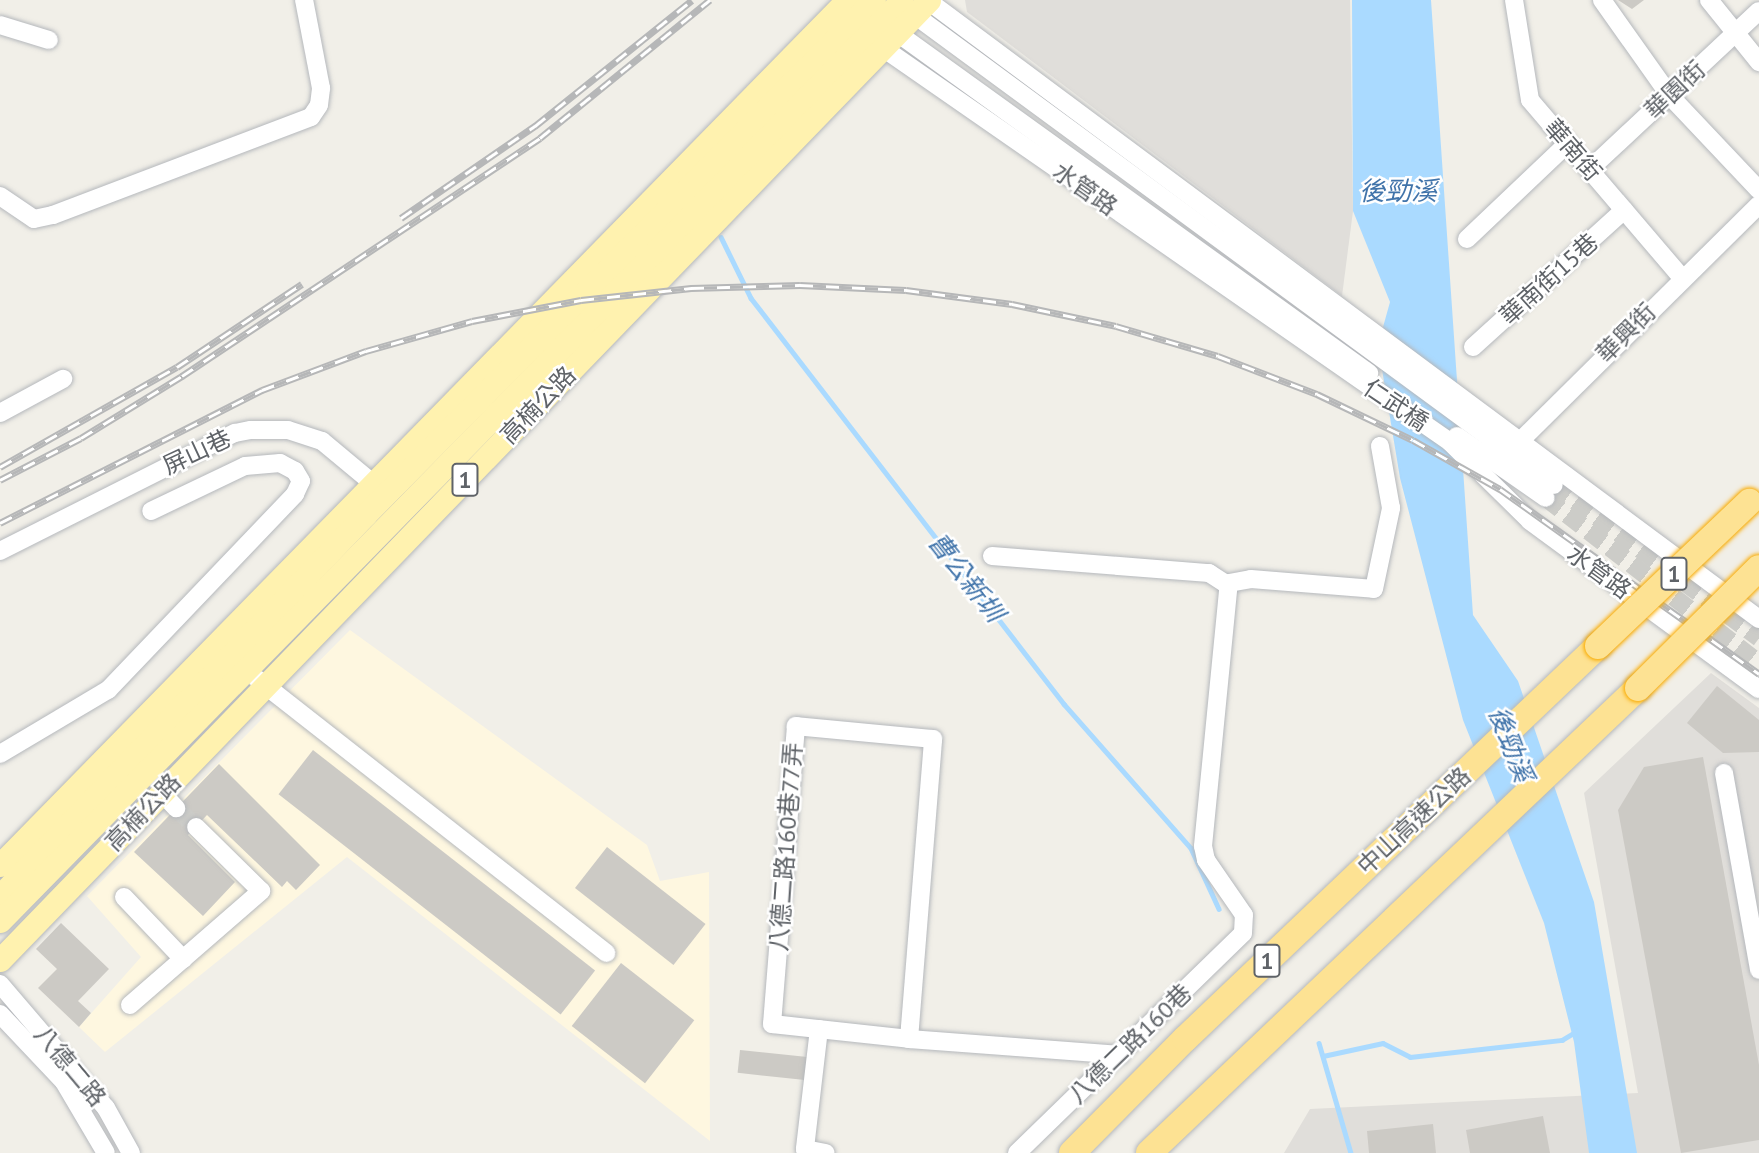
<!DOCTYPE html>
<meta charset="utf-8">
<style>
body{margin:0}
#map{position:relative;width:1759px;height:1153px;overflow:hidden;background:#f1efe8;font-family:"PT Sans","Noto Sans TC",sans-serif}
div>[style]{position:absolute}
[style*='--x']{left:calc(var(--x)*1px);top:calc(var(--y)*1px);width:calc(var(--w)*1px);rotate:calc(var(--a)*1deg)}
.commercial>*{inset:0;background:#fef7e0}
.industrial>*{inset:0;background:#e0deda}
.water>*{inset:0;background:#aadaff}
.stream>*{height:4.5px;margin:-2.25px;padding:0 2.25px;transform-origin:2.25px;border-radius:2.25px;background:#aadaff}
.building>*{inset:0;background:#cccac5;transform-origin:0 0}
.minor-tunnel>*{height:18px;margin-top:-9px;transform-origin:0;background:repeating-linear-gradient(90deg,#ccccc8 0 18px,transparent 0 27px)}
.roads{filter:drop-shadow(0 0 2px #b5b8bc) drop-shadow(0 0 2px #b5b8bc)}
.minor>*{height:18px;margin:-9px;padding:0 9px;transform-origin:9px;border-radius:9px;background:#fff}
.major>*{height:23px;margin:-11.5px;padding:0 11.5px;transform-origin:11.5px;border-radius:11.5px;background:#fff2af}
.highway>*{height:26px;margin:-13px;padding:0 13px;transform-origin:13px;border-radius:13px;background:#fde293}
.rail>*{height:7px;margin-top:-3.5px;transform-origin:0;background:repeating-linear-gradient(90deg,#fff 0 13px,#b6b7b8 0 26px);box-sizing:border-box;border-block:2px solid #b6b7b8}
.bridges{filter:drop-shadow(0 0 2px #f9ab00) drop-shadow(0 0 2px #f9ab00)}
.highway-bridge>*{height:26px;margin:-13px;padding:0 13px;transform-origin:13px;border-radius:13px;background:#fde293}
span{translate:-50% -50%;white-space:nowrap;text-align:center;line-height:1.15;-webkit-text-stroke:5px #fff;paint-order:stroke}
.shield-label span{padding:2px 5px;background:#fff;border:2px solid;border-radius:5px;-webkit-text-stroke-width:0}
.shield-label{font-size:23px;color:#5f6368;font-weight:700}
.street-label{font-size:24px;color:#5f6368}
.water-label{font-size:26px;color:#4174aa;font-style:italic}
</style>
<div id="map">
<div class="commercial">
<i style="clip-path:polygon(350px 630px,647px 845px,660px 881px,709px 872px,710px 1141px,347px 857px,105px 1052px,79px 1027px,141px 957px,87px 896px)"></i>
</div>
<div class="industrial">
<i style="clip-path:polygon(965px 0,1350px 0,1353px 211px,1342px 296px,967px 12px)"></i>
<i style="clip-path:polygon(1711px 673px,1759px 708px,1759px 1153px,1284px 1153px,1310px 1109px,1638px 1093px,1584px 793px)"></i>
</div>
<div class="water">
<i style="clip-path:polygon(1352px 0,1431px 0,1473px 615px,1518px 681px,1594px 902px,1637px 1153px,1589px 1153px,1574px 1042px,1544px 923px,1463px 720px,1400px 478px,1378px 345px,1390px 302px,1353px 211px)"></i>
</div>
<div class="stream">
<i style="--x:721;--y:237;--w:68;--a:63.8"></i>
<i style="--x:751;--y:298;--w:513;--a:52.37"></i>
<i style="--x:1064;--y:704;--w:192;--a:48.6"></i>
<i style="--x:1191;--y:848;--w:67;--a:65.3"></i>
<i style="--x:1319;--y:1043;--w:115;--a:73.8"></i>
<i style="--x:1323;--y:1056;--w:61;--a:-12.2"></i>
<i style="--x:1383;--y:1043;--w:30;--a:27"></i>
<i style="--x:1410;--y:1057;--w:153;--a:-6.4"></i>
<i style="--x:1562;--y:1040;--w:17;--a:-31"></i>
</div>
<div class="building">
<i style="clip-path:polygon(1618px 0,1644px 0,1632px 9px)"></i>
<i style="clip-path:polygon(1717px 686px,1759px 720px,1759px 752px,1723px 753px,1687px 723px)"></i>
<i style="left:313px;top:750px;width:358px;height:56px;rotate:38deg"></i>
<i style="clip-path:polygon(1703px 757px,1759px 1065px,1759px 1140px,1681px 1153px,1618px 810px,1644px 767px)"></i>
<i style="clip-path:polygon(219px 764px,320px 865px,296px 890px,287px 881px,282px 887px,207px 815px,188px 835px,235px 882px,203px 916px,134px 852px)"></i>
<i style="left:607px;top:847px;width:125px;height:52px;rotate:38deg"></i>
<i style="clip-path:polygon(61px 923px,109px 969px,78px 1001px,91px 1013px,79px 1027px,38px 988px,57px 969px,36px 949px)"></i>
<i style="left:621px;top:963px;width:93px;height:80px;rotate:38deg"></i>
<i style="left:740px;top:1050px;width:70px;height:23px;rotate:6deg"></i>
<i style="clip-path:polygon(1543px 1116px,1550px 1153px,1470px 1153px,1466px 1130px)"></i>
<i style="clip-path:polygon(1433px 1124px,1436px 1153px,1369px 1153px,1367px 1131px)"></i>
</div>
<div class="minor-tunnel">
<i style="--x:1554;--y:485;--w:256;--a:36.7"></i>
<i style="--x:1546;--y:498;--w:269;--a:37.8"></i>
<i style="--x:176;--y:808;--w:28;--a:44"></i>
</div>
<div class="roads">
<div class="minor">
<i style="--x:927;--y:0;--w:1037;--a:36.65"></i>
<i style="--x:1514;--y:0;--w:101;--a:80.9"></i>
<i style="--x:1530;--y:100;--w:233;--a:49.5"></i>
<i style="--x:1602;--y:0;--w:118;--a:54.7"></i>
<i style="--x:1670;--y:96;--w:129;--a:46.6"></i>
<i style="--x:1709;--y:0;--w:80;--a:51.1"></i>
<i style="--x:905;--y:8;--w:805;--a:36.32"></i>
<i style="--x:0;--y:25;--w:51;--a:17"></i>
<i style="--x:889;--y:27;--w:592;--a:35.79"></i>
<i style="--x:873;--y:41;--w:703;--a:34.8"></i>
<i style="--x:1450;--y:442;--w:112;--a:44.6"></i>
<i style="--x:1530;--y:521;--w:284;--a:36.3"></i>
<i style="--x:1590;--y:169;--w:231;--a:-43.1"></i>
<i style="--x:0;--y:196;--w:41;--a:34.1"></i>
<i style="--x:34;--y:219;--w:19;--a:-12"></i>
<i style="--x:53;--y:215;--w:276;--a:-20.8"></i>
<i style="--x:311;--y:117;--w:14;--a:-56"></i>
<i style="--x:319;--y:105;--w:17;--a:-83"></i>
<i style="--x:321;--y:88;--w:90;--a:-100.9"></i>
<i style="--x:1467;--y:239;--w:139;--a:-43.5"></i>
<i style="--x:1473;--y:347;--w:204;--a:-42.2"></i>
<i style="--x:0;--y:413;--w:72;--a:-28.4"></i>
<i style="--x:1457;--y:436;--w:108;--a:34.9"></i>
<i style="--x:1510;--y:451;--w:350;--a:-44.7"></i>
<i style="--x:0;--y:551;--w:263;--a:-26.7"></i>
<i style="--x:235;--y:433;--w:16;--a:-11"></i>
<i style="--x:251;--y:430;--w:37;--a:0"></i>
<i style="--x:288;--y:430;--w:36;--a:18"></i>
<i style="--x:322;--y:441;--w:78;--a:39.8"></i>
<i style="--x:992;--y:556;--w:218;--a:4.5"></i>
<i style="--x:1209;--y:573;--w:24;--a:33"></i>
<i style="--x:257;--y:679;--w:444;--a:38.1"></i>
<i style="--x:0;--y:754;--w:126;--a:-30.7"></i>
<i style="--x:108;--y:690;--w:271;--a:-46.3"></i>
<i style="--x:295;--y:494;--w:14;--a:-65"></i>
<i style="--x:301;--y:481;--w:12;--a:-121"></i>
<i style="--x:295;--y:471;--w:17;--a:-152"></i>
<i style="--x:280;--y:463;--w:35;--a:175"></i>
<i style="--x:245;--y:466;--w:104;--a:154.4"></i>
<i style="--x:1724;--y:773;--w:200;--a:79.9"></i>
<i style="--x:162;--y:793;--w:21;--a:47"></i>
<i style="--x:124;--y:897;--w:86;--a:46.4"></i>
<i style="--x:0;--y:984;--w:163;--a:49.5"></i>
<i style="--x:106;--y:1108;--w:51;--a:60.9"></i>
<i style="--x:130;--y:1005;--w:174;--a:-41"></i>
<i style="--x:261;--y:891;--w:91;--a:-135.4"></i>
<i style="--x:0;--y:1014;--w:93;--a:46.7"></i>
<i style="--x:64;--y:1082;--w:82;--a:59.4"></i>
<i style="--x:819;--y:1029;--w:121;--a:96.7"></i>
<i style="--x:805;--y:1149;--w:21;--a:11"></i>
<i style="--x:909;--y:1039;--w:301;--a:-85.4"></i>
<i style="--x:933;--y:739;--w:138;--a:-174.6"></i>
<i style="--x:796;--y:726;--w:299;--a:94.6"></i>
<i style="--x:772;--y:1024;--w:138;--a:6.2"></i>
<i style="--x:909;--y:1039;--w:212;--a:4.3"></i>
<i style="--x:1017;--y:1153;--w:315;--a:-44.2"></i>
<i style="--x:1243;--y:933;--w:18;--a:-87"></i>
<i style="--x:1244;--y:915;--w:67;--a:-124.6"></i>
<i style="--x:1206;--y:860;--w:14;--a:-102"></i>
<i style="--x:1203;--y:846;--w:264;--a:-84.4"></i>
<i style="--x:1229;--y:583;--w:22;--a:-10"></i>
<i style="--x:1251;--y:579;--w:123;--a:4.6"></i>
<i style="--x:1374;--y:589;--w:83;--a:-78.1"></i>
<i style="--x:1391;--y:508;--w:63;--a:-100.1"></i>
</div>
<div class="major">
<i style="--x:0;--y:865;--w:1211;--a:-45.6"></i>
<i style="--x:0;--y:896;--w:528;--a:-46.23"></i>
<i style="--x:365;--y:515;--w:724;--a:-45.34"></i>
<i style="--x:0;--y:921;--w:1289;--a:-45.6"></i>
<i style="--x:0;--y:960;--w:1336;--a:-45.94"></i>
</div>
<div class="highway">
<i style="--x:1072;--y:1153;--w:161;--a:-45.3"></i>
<i style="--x:1185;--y:1039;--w:570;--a:-43.58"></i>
<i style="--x:1149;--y:1153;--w:675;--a:-43.56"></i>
</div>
</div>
<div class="rail">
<i style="--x:401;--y:218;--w:163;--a:-34.5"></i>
<i style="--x:535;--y:126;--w:201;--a:-38.7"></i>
<i style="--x:0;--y:467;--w:203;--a:-29.5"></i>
<i style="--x:177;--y:367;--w:150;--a:-33.6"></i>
<i style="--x:0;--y:480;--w:91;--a:-27.4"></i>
<i style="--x:81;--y:438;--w:119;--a:-31.5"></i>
<i style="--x:182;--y:376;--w:430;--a:-33.6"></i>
<i style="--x:540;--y:138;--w:219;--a:-39.1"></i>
<i style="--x:0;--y:523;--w:294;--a:-26.9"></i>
<i style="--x:262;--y:390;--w:111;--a:-20.6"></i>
<i style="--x:366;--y:351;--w:110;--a:-15.8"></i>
<i style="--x:472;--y:321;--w:111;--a:-10.9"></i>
<i style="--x:581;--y:300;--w:111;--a:-6.2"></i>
<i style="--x:691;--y:288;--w:109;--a:-1.6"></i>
<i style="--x:800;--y:285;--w:106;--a:2.7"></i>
<i style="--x:906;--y:290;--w:107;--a:7.5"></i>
<i style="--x:1012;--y:304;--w:106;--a:11.9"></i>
<i style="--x:1116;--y:326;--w:106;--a:16.4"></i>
<i style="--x:1218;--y:356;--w:106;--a:21"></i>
<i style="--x:1317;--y:394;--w:106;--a:25.6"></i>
<i style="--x:1413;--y:440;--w:100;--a:29.4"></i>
<i style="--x:1500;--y:489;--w:318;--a:35.5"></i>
</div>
<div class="bridges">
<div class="highway-bridge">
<i style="--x:1598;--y:646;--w:209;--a:-43.6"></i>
<i style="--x:1638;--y:688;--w:170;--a:-44.8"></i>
</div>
</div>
<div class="shield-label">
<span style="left:465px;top:480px">1</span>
<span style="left:1674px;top:574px">1</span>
<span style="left:1267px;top:961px">1</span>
</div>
<div class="street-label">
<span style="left:1675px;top:90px;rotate:-43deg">華園街</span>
<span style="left:1573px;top:150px;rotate:49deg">華南街</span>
<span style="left:1085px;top:189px;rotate:35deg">水管路</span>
<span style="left:1549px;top:279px;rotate:-42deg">華南街15巷</span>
<span style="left:1626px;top:333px;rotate:-45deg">華興街</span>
<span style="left:538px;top:405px;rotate:-46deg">高楠公路</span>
<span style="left:1396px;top:405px;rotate:34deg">仁武橋</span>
<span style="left:197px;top:452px;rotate:-25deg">屏山巷</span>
<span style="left:1599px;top:572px;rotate:36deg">水管路</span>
<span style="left:143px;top:812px;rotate:-46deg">高楠公路</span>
<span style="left:1414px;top:821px;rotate:-43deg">中山高速公路</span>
<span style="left:786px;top:847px;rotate:-86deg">八德二路160巷77弄</span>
<span style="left:1130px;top:1044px;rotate:-44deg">八德二路160巷</span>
<span style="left:70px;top:1066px;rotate:50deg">八德二路</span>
</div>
<div class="water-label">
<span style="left:1398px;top:191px">後勁溪</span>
<span style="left:966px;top:577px;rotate:52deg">曹公新圳</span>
<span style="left:1511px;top:744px;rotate:69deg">後勁溪</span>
</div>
</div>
